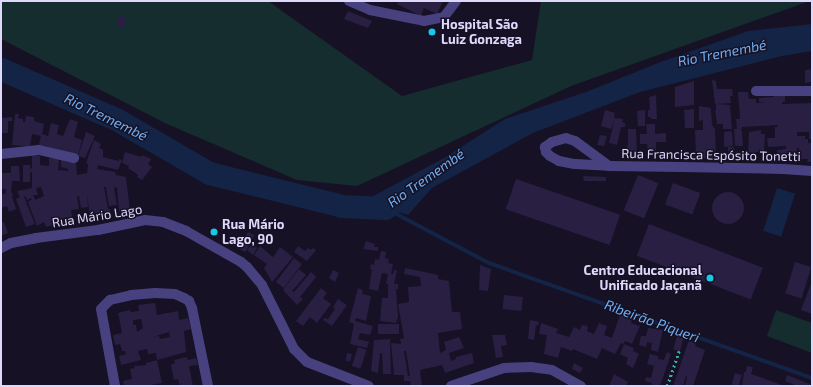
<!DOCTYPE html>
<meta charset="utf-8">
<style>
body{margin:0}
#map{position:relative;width:813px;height:387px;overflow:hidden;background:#161124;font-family:"Exo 2",sans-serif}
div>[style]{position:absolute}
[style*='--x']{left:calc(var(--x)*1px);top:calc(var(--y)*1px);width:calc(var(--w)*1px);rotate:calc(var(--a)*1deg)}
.green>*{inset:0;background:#152d2e}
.water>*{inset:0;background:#132446;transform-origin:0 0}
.stream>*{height:4px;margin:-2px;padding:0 2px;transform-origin:2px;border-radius:2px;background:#132446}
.river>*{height:23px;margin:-11.5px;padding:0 11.5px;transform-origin:11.5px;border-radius:11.5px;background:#132446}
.building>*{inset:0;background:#291f43;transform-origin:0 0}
.round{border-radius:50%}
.path>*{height:2.5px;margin-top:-1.25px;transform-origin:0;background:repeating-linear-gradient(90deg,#3bacac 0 2px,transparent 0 5px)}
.minor>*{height:10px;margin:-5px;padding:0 5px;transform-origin:5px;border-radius:5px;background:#47417f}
.dots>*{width:11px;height:11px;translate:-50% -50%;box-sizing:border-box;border:2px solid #161124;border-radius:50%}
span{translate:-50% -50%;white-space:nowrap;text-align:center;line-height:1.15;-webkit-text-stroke:3px #161124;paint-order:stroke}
.poi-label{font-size:13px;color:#ded8fb;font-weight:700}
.left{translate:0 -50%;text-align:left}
.right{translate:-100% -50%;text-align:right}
.street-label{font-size:13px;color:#ded8fb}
.water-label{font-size:14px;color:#70aef1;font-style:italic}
.frame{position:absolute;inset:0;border:2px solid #ded8fb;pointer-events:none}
</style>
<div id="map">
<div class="green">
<i style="clip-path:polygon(1px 1px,268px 1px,402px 96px,532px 60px,541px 1px,807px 2px,571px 86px,357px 186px,297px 180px,167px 124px,1px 39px)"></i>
<i style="clip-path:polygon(776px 310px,812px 323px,812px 353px,767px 336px)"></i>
</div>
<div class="water">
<i style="clip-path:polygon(812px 24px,812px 51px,782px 56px,640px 92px,533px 133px,432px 188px,408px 215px,364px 201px,444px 158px,505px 119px,586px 92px,658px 63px,748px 31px)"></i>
<i style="left:777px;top:188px;width:19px;height:45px;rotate:18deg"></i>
</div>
<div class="stream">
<i style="--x:385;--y:208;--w:118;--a:27.9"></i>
<i style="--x:489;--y:263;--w:343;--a:19.6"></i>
</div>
<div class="river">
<i style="--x:1;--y:69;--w:125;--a:23.5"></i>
<i style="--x:116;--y:119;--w:108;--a:30.1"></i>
<i style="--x:209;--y:173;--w:137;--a:13.9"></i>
<i style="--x:342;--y:206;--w:43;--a:2.7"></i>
<i style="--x:385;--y:208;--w:31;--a:-37"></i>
</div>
<div class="building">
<i style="clip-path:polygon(398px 1px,443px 1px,437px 14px,424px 8px,421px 16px,397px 4px)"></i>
<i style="clip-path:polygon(348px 11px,372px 21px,368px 28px,344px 19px)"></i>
<i style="clip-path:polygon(119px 16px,126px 17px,124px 28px,116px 26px)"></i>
<i style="clip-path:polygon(812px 69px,812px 82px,805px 83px,805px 70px)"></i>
<i style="clip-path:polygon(712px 80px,716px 81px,717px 89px,732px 89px,733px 96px,730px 96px,731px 103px,715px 104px)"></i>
<i style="clip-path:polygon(694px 81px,694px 105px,675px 107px,675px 87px)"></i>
<i style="clip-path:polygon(738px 92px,748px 92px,749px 99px,756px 99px,756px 103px,766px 103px,759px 102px,759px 98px,774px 97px,774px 95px,785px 95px,785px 102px,782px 102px,782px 104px,812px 103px,812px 139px,809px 139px,809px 132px,797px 132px,797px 136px,805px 136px,805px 139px,808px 139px,808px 143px,811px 143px,812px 162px,807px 162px,808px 159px,799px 159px,799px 148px,797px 148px,796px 156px,777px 157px,777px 150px,786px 149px,786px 146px,768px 147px,767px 138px,775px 138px,775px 127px,777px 127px,778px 125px,742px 127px,741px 131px,742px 131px,743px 146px,735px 146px,734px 129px,737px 129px,736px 119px,740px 119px)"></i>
<i style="clip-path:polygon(656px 95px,657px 119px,651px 119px,651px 117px,648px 117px,648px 110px,650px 110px,649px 97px)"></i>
<i style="clip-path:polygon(716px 104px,730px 105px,732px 129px,723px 129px,723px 124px,717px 124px,715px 110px,716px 110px)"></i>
<i style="clip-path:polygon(699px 106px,711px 108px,712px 125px,715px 129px,716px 159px,696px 158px,695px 130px,703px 130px,703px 120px,699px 121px)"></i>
<i style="clip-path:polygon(694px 109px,694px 128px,685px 128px,684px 110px)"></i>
<i style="clip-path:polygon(605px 110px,615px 113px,614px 118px,623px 119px,622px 122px,625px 123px,625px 127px,621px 127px,617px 145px,609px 143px,614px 121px,611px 129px,601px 126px)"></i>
<i style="clip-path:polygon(645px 110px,645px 126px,638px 126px,637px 111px)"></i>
<i style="clip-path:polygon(15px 114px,19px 114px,18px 118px,23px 119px,23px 122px,25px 122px,26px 116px,34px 117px,34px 121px,44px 124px,42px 134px,48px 136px,51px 123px,59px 125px,57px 134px,63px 136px,70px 119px,78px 122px,74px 137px,82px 140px,78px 156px,38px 148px,41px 136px,32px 134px,30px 147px,12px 145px)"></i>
<i style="clip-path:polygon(12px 117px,12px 121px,8px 121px,8px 133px,1px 133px,1px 118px)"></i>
<i style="clip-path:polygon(646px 124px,655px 124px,655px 134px,666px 133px,666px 142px,656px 142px,656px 152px,648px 152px,647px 144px,640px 144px,640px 134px,647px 134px)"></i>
<i style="clip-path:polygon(628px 129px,636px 129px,637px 153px,629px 153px,628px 150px,627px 151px,627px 146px,628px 146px)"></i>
<i style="clip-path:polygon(761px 130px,761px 134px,765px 134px,764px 152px,756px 152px,756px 156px,750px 155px,750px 153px,748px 153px,749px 132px)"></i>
<i style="clip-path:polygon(732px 131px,733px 146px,724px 147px,724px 132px)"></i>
<i style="clip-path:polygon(86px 132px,95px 136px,85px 158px,78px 156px)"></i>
<i style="clip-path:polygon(600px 135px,607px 136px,604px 146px,597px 145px)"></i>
<i style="clip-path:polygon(evenodd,94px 140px,101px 144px,99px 148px,103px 150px,103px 157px,119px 161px,119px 159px,122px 160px,118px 170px,98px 165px,97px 169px,115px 172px,116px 175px,126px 177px,130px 211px,119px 211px,117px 187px,114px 188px,117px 205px,109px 206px,106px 187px,104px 187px,108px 209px,110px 209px,110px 214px,90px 217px,87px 193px,88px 207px,81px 208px,79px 196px,77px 196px,79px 209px,71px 210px,73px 222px,64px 224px,63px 222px,46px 227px,44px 222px,37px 226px,28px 202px,32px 199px,31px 198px,27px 200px,25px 196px,24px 197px,35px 224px,26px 227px,16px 199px,20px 197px,17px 191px,32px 188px,32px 172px,30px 172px,30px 182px,23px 182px,23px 165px,30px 165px,30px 169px,32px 168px,32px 155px,40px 156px,40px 165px,49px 166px,49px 158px,59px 159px,58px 170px,68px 171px,68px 169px,61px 167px,61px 159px,76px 162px,77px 175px,87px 173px,88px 164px,86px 163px,94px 140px,41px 187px,44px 196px,35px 200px,33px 195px,38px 195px,36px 188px,41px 187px)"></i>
<i style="clip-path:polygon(728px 147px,734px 147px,735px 158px,728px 158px)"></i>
<i style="clip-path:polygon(125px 152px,141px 157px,142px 155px,151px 159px,148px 164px,152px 167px,142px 180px,137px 177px,138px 175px,128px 168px,129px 166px,122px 163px)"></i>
<i style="clip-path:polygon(11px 166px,19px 166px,20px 181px,12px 181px,11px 191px,13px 196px,12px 197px,16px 209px,9px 212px,7px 206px,1px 208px,1px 195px,6px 193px,6px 189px,2px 189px,2px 173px,11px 173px)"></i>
<i style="left:638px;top:175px;width:22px;height:38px;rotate:22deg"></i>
<i style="clip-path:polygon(583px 176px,606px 177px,606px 181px,584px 181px)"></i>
<i style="left:516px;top:179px;width:110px;height:32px;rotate:19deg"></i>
<i style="left:673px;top:183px;width:29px;height:23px;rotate:20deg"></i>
<i class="round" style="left:712px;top:192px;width:32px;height:32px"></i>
<i style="clip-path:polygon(4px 222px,8px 233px,1px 236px,1px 223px)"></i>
<i style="left:649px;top:224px;width:122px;height:34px;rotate:21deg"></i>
<i style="left:248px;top:232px;width:7px;height:19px;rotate:27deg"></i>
<i style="clip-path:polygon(366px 241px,375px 244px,374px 247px,378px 247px,378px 251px,363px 249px)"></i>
<i style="clip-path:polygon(252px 244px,257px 248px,253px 255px,247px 250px)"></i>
<i style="clip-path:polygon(260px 246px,273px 257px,280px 247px,293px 257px,272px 282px,264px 268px,267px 264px,254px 255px)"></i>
<i style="clip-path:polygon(298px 246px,305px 251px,308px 248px,311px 250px,313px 248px,316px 250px,307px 261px,294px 252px)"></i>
<i style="clip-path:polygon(381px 251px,386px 252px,385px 258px,389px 259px,388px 263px,393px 264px,391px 274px,393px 274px,394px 270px,397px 271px,394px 284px,398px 284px,398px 289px,396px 289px,398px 317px,396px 323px,380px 321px,382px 298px,388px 298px,388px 284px,386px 284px,388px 274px,382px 273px,378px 291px,369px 289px,372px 270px,370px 269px,371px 264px,374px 265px,375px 259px,379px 260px)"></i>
<i style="left:294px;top:258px;width:10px;height:30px;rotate:37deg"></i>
<i style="left:795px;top:262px;width:17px;height:33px;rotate:17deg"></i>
<i style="clip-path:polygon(480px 265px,491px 269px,488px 291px,479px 290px)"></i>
<i style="clip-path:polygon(evenodd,405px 268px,438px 275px,438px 279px,449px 281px,452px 312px,460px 312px,462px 329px,438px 333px,440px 353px,446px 350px,444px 342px,459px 337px,464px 348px,449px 353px,451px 361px,456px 359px,456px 357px,472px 353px,474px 363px,445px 373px,442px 365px,420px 370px,422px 386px,411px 386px,410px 381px,404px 381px,404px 375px,394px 375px,391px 343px,401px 344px,400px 339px,404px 338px,398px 304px,409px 302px,408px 287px,421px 286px,420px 277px,404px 274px,405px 268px,404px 351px,406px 351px,410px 376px,408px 376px,404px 351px)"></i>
<i style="clip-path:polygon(299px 269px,306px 275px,292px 291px,294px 292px,311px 272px,316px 277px,300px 297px,303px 299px,297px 305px,283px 290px)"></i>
<i style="clip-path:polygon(333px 270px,339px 273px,335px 282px,329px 278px)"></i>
<i style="clip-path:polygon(812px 281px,812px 314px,801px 310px)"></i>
<i style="clip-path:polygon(321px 288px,327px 293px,323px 298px,331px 304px,317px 323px,310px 317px,303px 326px,296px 321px)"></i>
<i style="clip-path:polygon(358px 288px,363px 290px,362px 294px,371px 296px,366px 321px,356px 318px,355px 321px,373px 326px,370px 335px,360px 333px,358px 339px,369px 342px,367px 348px,350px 344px,354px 324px,349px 322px)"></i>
<i style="left:504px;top:295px;width:19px;height:14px;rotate:6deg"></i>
<i style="clip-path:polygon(338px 299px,347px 305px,332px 326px,323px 320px,324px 318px,328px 319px,335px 309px,333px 307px)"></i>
<i style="clip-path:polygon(evenodd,155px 303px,157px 315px,178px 311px,179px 320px,188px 318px,191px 329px,184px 331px,186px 352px,157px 360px,156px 353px,148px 354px,147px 349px,138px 351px,141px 360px,121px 365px,119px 356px,126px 354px,125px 351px,122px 351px,120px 344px,115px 345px,113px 335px,122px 333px,118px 313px,130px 310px,131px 312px,139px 311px,138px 305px,155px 303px,141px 319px,143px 328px,137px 332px,136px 325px,133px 325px,133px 320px,141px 319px,155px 303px,169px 332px,170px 337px,160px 339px,159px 336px,153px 337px,169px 332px)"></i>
<i style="clip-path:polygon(620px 315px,632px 320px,631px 323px,640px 326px,632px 344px,625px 341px,624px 344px,621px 343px,615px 354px,602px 348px,597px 359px,573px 349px,572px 351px,561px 347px,558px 358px,544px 354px,547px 335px,539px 334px,541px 323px,558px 329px,556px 333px,569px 337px,574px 327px,580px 330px,582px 325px,588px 326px,587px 331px,594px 334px,599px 323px,607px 326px,604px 335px,612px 338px)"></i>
<i style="clip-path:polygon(530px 320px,539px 322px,538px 326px,536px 325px,534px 340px,528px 339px)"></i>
<i style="left:378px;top:324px;width:21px;height:10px"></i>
<i style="clip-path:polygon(648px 328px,663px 330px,658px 352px,651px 350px,652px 343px,647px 342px,646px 347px,639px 345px,641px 336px,646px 336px)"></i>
<i style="clip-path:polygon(492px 335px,505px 335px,507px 345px,501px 346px,503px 357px,496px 358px)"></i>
<i style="left:677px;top:336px;width:7px;height:14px;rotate:16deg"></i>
<i style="clip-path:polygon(390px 339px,391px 374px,383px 374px,382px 353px,380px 353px,378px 373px,371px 371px,374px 340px)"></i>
<i style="clip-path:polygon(689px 340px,696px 343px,695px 346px,705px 350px,693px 386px,685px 386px,687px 377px,686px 376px,683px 386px,673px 386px)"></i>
<i style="clip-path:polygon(624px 344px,634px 348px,633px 351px,639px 354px,633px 368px,626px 364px,628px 358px,620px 354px)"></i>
<i style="left:358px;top:347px;width:9px;height:20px;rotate:18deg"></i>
<i style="clip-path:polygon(667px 352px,671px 354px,660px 386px,651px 386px,652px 383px,645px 381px,646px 377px,651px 378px,654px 366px,647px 364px,650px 354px,658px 356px,658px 359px,664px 360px)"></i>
<i style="left:347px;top:353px;width:5px;height:8px;rotate:11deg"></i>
<i style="clip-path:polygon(187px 357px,188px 360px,196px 358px,198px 365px,189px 366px,193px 386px,180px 386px,178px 379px,174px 380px,171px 365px,175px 363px,174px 360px)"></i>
<i style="clip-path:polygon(157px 360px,162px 383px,146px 386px,124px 386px,123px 381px,132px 379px,130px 369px,135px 368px,134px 366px,146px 365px,146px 363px)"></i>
<i style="clip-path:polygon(574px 363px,583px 368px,580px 373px,572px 369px)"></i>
<i style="clip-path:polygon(747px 366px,753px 367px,751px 374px,785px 386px,742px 386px,744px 372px,746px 372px)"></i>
<i style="left:735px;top:373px;width:7px;height:12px;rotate:16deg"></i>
<i style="clip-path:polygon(614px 374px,628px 382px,626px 386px,609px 386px)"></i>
<i style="clip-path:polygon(787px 375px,812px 385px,812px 386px,797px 386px,785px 381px)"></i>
</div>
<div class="path">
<i style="--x:667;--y:386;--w:37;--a:-71"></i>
</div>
<div class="minor">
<i style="--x:349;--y:1;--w:23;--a:23"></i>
<i style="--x:370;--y:10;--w:55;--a:11.5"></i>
<i style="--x:424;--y:21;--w:20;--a:-11"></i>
<i style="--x:444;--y:17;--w:20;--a:-53"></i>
<i style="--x:756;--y:91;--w:56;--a:0"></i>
<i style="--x:1;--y:154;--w:38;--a:-6"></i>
<i style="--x:39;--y:150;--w:36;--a:13"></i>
<i style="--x:609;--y:166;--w:42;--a:-143.7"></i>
<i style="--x:575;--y:141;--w:9;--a:-162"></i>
<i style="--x:566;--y:138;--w:15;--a:164"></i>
<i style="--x:552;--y:142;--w:9;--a:144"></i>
<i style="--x:545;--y:147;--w:5;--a:79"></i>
<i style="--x:546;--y:152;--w:6;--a:45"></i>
<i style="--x:550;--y:156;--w:10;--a:29"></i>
<i style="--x:559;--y:161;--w:16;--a:11"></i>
<i style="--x:575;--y:164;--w:34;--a:3"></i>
<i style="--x:609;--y:166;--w:72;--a:0.8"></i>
<i style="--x:681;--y:167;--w:102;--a:1.1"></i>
<i style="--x:783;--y:169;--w:29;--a:4"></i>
<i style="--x:1;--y:248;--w:11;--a:-27"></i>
<i style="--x:11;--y:243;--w:25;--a:-11"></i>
<i style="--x:36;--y:238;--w:63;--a:-7.4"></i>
<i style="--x:98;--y:230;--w:48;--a:-12"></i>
<i style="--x:145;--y:220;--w:18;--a:6"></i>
<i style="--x:163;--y:222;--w:25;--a:21"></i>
<i style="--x:186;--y:231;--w:63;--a:29.4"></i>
<i style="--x:241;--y:262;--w:8;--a:40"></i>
<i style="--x:247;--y:267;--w:23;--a:50"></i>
<i style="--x:262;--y:285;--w:72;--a:63.4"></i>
<i style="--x:294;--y:349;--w:18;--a:45"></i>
<i style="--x:307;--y:362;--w:66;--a:21.2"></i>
<i style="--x:115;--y:386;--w:78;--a:-100.3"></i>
<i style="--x:101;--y:309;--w:13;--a:-45"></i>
<i style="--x:110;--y:300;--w:22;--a:-13"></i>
<i style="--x:131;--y:295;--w:24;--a:-5"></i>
<i style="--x:155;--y:293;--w:20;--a:3"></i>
<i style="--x:175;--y:294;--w:10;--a:24"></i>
<i style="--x:184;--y:298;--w:6;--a:31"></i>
<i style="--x:189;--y:301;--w:8;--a:67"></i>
<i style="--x:192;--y:308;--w:80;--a:78.4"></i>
<i style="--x:451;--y:386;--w:56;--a:-18.8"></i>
<i style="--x:504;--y:368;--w:27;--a:-2"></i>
<i style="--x:531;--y:367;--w:21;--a:8"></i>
<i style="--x:552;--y:370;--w:33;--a:29"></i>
</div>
<div class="dots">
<i style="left:432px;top:32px;background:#17c8e9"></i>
<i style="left:214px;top:232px;background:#17c8e9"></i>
<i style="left:710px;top:278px;background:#17c8e9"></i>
</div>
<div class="poi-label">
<span class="left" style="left:441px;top:32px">Hospital São<br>Luiz Gonzaga</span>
<span class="left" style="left:222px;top:232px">Rua Mário<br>Lago, 90</span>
<span class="right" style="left:702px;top:278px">Centro Educacional<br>Unificado Jaçanã</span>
</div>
<div class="street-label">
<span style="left:711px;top:155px;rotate:1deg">Rua Francisca Espósito Tonetti</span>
<span style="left:97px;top:216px;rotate:-9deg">Rua Mário Lago</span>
</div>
<div class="water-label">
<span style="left:722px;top:53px;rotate:-11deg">Rio Tremembé</span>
<span style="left:106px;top:117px;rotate:26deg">Rio Tremembé</span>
<span style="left:426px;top:178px;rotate:-35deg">Rio Tremembé</span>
<span style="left:652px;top:321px;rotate:20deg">Ribeirão Piqueri</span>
</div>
<div class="frame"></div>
</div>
